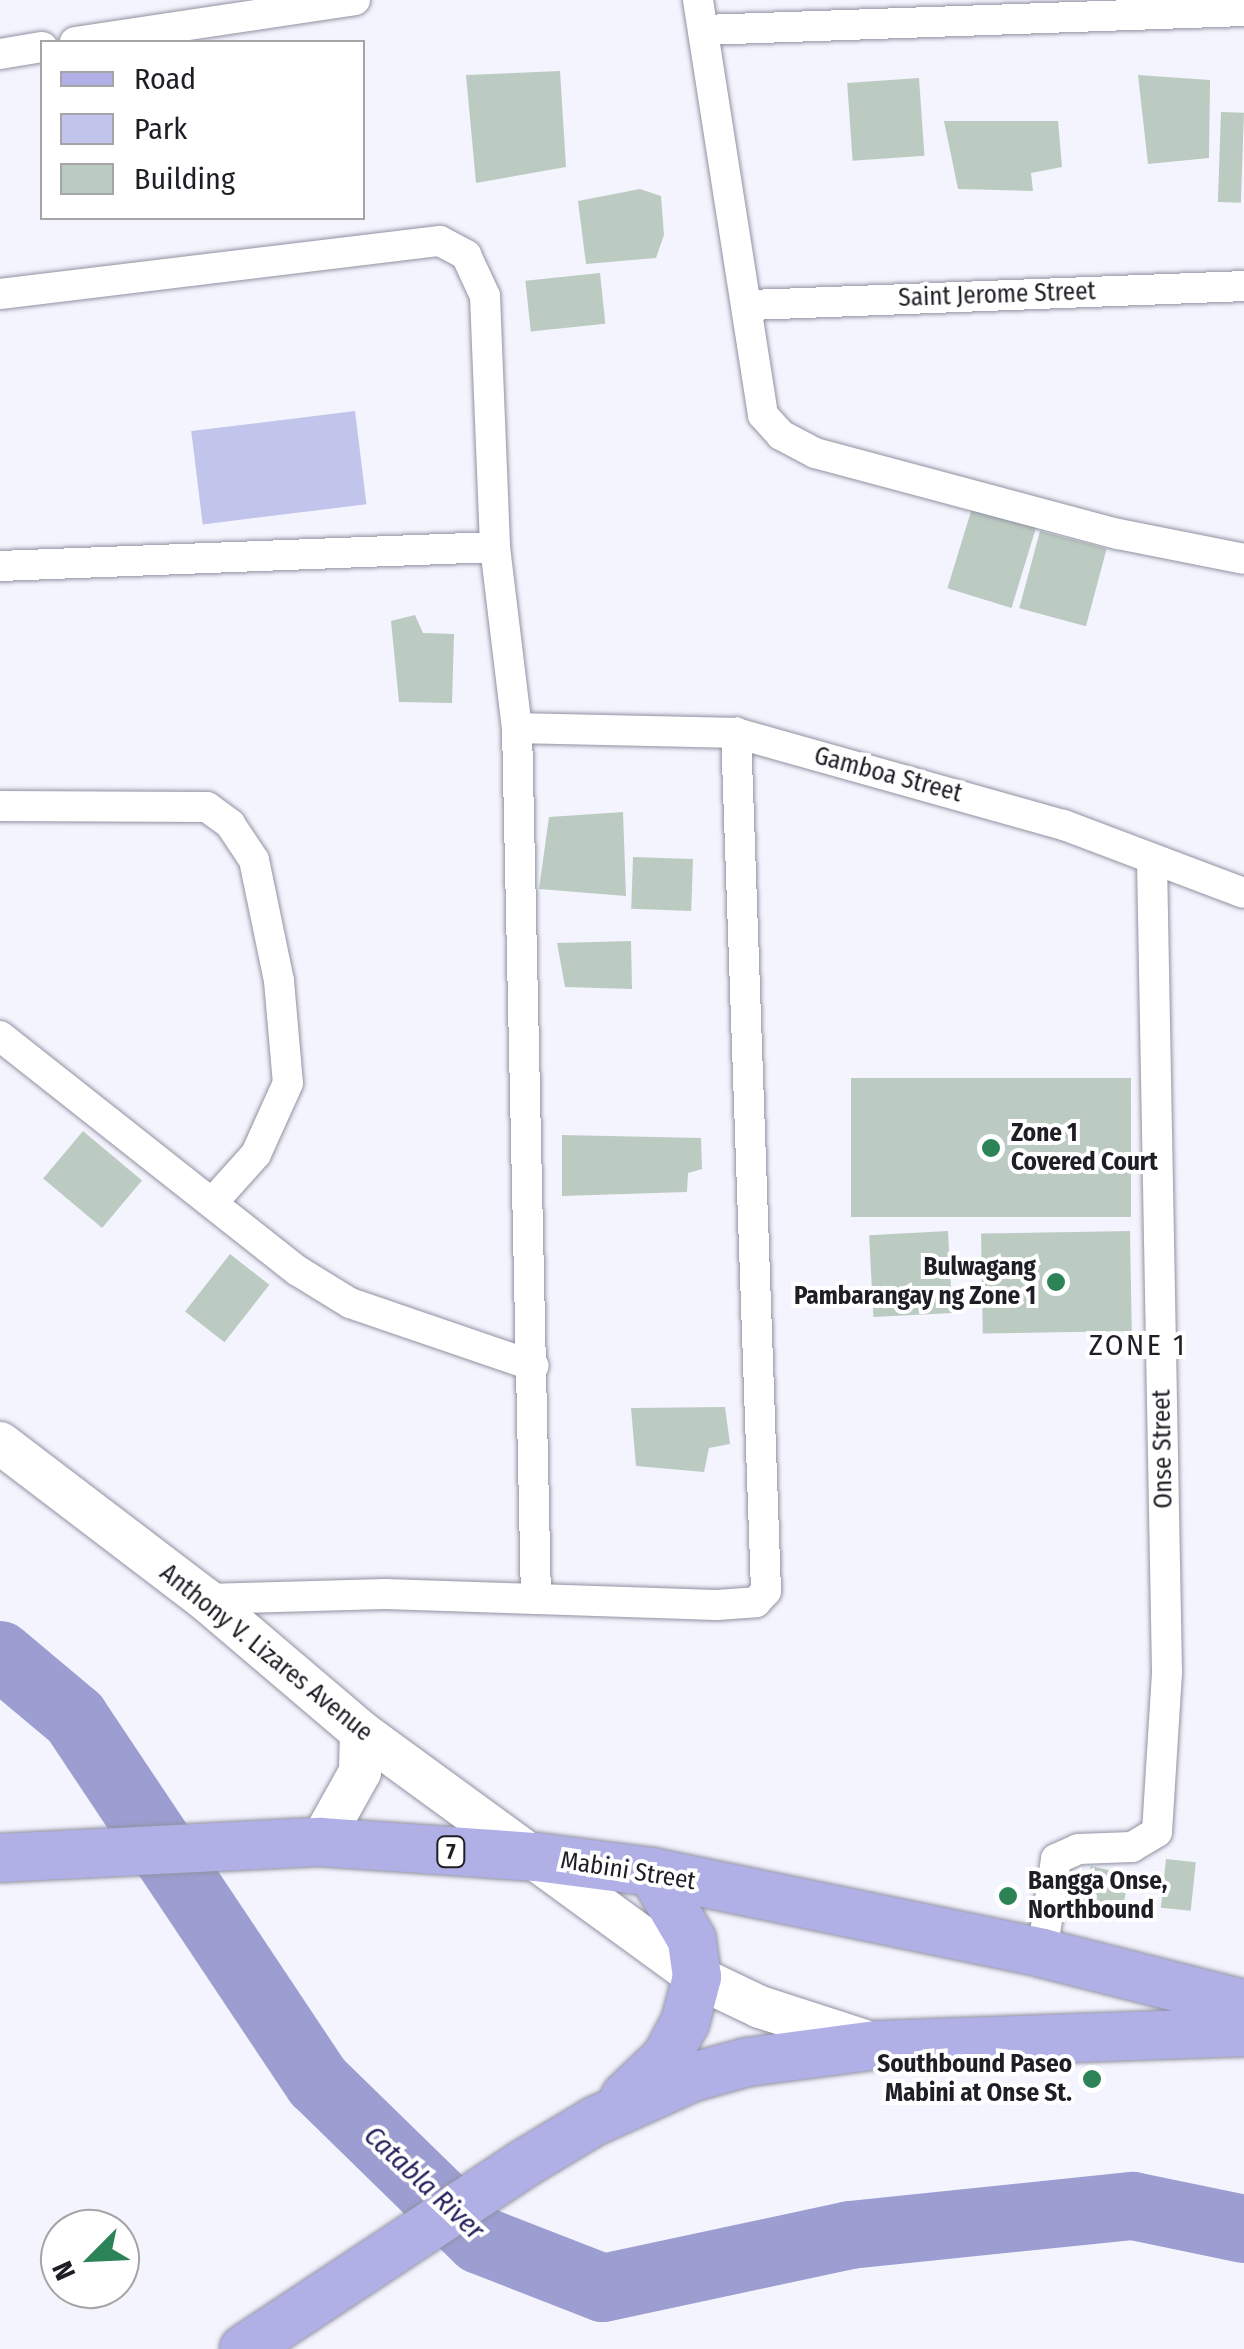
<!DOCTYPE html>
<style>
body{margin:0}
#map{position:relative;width:1244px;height:2349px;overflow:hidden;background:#f4f4fe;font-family:"Fira Sans Condensed",sans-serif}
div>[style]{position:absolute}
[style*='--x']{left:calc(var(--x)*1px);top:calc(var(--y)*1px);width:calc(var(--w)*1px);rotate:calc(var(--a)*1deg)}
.green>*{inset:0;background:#c2c5eb;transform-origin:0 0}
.river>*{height:68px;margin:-34px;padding:0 34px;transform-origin:34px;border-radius:34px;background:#9c9ed1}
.building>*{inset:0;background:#bccbc1;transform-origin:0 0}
.roads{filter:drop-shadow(0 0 2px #9092a1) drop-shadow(0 0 2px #9092a1)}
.minor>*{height:30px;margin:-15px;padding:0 15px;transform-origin:15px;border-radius:15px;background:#fff}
.secondary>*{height:42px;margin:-21px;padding:0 21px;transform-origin:21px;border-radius:21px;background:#fff}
.primary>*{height:48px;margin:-24px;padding:0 24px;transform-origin:24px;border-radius:24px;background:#b0b0e7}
.dots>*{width:28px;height:28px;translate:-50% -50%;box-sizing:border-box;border:5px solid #fff;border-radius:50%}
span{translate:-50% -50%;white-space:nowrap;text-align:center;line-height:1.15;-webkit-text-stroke:8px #fff;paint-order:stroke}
.shield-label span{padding:2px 8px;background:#fff;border:2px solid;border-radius:8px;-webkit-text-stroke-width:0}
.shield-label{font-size:22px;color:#1e1e24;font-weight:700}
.street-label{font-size:25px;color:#1e1e24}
.poi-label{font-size:25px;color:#1e1e24;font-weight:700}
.left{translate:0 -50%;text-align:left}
.right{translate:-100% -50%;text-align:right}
.water-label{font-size:28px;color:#26215d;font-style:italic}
.quarter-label{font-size:30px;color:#1e1e24;letter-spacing:2.5px}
.legend{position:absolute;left:40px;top:40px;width:325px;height:180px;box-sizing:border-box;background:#fff;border:2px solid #a5a5a7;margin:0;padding:12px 18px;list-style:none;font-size:30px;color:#1e1e24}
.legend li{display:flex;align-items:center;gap:20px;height:50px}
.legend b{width:50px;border:2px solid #a5a5a7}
.north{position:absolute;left:40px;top:2209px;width:100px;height:100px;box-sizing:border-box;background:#fff;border:2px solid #a5a5a7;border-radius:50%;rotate:246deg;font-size:28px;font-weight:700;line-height:40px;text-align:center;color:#1e1e24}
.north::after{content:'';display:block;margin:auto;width:35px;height:45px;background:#2c8358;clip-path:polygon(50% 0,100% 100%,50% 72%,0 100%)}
</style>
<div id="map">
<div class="green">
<i style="left:355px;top:411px;width:94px;height:165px;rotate:83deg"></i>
</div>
<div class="river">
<i style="--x:0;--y:1655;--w:98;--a:40"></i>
<i style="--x:75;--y:1718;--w:438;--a:56.3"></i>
<i style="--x:318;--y:2082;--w:226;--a:44.3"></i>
<i style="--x:480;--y:2240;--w:132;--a:21.3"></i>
<i style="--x:603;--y:2288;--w:253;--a:-12.1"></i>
<i style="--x:850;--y:2235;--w:284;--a:-5.9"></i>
<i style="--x:1133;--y:2206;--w:113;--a:11.7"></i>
</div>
<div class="building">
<i style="clip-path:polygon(560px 71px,566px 167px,476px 183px,466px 75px)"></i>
<i style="clip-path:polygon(1138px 75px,1210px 80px,1209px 158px,1148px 164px)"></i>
<i style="left:919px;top:78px;width:78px;height:72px;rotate:86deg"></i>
<i style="left:1221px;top:112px;width:23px;height:90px;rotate:2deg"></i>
<i style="clip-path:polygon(944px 121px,1058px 121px,1062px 167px,1031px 173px,1033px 191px,958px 189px)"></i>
<i style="clip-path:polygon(640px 189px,661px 196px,664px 235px,656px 258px,586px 264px,578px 201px)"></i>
<i style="left:600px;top:273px;width:51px;height:75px;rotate:84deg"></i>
<i style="left:972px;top:508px;width:67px;height:84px;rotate:17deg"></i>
<i style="left:1040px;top:531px;width:69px;height:80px;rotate:15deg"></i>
<i style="clip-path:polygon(415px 615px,423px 633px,454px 634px,452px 703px,399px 702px,391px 621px)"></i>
<i style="clip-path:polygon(623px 812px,626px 896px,539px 889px,549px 817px)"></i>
<i style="left:693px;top:859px;width:52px;height:60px;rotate:92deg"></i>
<i style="clip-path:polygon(631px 941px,632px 989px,565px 987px,557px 943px)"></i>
<i style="left:851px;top:1078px;width:280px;height:139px"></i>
<i style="left:83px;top:1131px;width:77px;height:62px;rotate:40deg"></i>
<i style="clip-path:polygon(562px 1135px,701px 1138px,702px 1169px,688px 1173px,687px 1192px,562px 1196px)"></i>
<i style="left:948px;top:1231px;width:82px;height:79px;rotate:87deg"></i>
<i style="left:1130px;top:1231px;width:100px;height:149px;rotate:89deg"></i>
<i style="left:230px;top:1254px;width:50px;height:73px;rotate:38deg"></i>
<i style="clip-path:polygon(725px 1407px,730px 1444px,709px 1448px,704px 1472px,636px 1466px,631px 1408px)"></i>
<i style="left:1166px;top:1859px;width:30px;height:49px;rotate:6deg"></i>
<i style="left:1091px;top:1866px;width:40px;height:43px;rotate:13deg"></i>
</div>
<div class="roads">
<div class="minor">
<i style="--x:698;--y:0;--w:420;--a:81.1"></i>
<i style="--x:763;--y:415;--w:27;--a:48"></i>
<i style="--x:781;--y:435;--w:38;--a:28"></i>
<i style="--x:815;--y:453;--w:314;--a:15"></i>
<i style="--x:1118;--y:534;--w:128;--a:11.2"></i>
<i style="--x:703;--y:30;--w:541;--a:-2.01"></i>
<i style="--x:75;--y:42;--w:283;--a:-8.5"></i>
<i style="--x:0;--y:54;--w:43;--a:-9.5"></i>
<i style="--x:0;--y:294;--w:443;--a:-6.9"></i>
<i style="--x:440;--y:241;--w:30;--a:28"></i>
<i style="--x:466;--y:255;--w:45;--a:65.1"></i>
<i style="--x:485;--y:296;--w:251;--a:87.7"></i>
<i style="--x:495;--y:547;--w:182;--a:83.1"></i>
<i style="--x:517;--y:728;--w:871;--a:88.75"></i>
<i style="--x:751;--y:305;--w:493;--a:-2.2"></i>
<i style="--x:0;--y:566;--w:495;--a:-2.2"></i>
<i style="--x:517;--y:728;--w:219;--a:1.3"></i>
<i style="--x:736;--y:733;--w:341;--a:15.7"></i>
<i style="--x:1064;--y:825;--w:192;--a:20.7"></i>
<i style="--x:0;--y:806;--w:207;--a:0.3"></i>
<i style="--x:207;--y:807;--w:29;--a:36"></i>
<i style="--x:230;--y:824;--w:43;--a:56.3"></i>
<i style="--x:254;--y:860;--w:124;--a:78.3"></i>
<i style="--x:279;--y:981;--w:102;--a:85"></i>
<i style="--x:288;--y:1083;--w:78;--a:114.3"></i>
<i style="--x:256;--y:1154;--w:64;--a:131.9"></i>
<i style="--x:0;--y:1036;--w:380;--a:38.3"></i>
<i style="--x:298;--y:1271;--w:61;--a:31.6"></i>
<i style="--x:350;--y:1303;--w:194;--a:18.9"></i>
<i style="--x:205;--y:1599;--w:180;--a:-1.6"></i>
<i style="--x:385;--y:1594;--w:332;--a:1.9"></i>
<i style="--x:717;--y:1605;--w:39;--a:-4"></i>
<i style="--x:756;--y:1602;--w:15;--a:-48"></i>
<i style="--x:766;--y:1591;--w:859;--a:-92"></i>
<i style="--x:1042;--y:1953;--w:95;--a:-81.5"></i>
<i style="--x:1056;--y:1859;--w:24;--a:-24"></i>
<i style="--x:1078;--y:1849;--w:54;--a:-2.1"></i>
<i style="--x:1132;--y:1847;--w:29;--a:-31"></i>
<i style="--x:1157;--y:1832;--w:160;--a:-86.4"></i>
<i style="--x:1167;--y:1672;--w:811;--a:-91.06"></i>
</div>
<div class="secondary">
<i style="--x:0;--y:1443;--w:258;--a:37.3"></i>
<i style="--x:205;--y:1599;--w:205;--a:40.4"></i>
<i style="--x:361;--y:1732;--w:416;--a:36.1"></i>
<i style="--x:697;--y:1977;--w:70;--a:25.5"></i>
<i style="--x:760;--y:2007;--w:124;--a:17.9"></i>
<i style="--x:321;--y:1842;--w:80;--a:-60.9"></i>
<i style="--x:360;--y:1772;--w:40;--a:-88.6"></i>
</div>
<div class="primary">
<i style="--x:0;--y:1858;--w:321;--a:-2.9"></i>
<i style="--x:321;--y:1842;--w:216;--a:4"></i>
<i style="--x:536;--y:1857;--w:117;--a:7.4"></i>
<i style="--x:652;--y:1872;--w:398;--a:11.7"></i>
<i style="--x:1042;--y:1953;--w:208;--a:14.2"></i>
<i style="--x:625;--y:2097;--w:57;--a:-43.6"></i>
<i style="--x:666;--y:2058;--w:40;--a:-62"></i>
<i style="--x:685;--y:2023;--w:48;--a:-75.4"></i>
<i style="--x:697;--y:1977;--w:37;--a:-98"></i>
<i style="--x:692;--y:1940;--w:79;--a:-120.5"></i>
<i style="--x:244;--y:2349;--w:337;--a:-33.5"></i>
<i style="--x:525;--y:2163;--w:82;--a:-31"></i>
<i style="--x:595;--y:2121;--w:107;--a:-24.2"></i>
<i style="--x:693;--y:2077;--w:57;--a:-15.3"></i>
<i style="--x:748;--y:2062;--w:131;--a:-7.5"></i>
<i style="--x:878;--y:2045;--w:366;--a:-2"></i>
</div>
</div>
<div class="dots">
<i style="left:991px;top:1148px;background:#2c8358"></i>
<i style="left:1056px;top:1282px;background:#2c8358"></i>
<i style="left:1008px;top:1896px;background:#2c8358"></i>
<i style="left:1092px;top:2079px;background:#2c8358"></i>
</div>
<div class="shield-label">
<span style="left:451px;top:1852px">7</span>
</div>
<div class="street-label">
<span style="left:997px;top:295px;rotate:-2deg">Saint Jerome Street</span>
<span style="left:888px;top:775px;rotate:15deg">Gamboa Street</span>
<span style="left:1163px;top:1449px;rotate:-91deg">Onse Street</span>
<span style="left:266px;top:1653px;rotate:39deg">Anthony V. Lizares Avenue</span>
<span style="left:628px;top:1871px;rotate:9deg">Mabini Street</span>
</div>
<div class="poi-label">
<span class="left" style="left:1011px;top:1148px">Zone 1<br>Covered Court</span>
<span class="right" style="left:1036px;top:1282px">Bulwagang<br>Pambarangay ng Zone 1</span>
<span class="left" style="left:1028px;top:1896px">Bangga Onse,<br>Northbound</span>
<span class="right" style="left:1072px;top:2079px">Southbound Paseo<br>Mabini at Onse St.</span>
</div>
<div class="water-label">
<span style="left:424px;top:2183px;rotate:43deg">Catabla River</span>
</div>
<div class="quarter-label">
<span style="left:1138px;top:1345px">ZONE 1</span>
</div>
<ul class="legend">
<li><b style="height:12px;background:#b0b0e7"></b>Road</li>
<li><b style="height:28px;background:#c2c5eb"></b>Park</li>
<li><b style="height:28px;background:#bccbc1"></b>Building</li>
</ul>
<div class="north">N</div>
</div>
